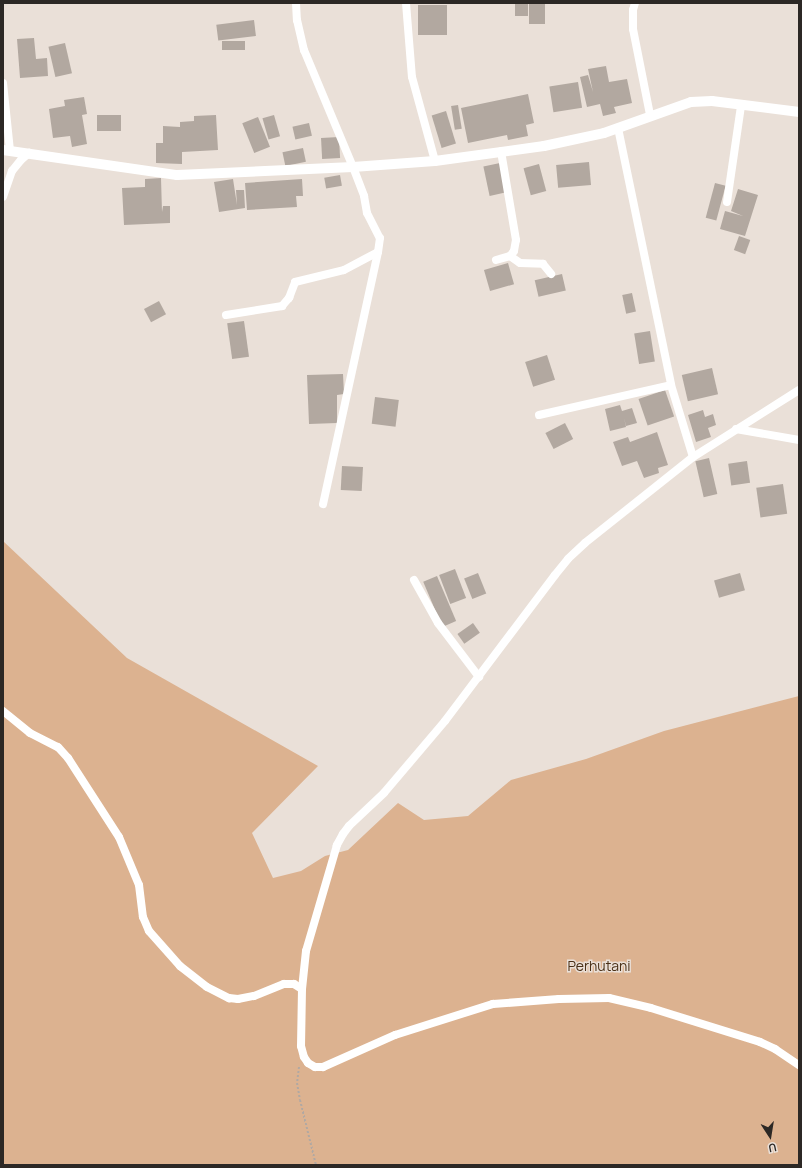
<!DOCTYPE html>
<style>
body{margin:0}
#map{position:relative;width:802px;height:1168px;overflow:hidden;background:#eae0d8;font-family:Manrope,sans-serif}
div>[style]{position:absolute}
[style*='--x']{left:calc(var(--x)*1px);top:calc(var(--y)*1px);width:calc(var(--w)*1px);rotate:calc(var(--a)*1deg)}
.green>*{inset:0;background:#dcb290}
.building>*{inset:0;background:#b2a8a0;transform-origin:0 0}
.path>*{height:2px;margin-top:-1px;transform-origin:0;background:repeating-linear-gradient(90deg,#b1a8a2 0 2px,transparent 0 4px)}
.minor>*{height:8px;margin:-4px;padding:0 4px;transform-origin:4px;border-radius:4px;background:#fff}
.tertiary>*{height:10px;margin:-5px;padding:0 5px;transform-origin:5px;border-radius:5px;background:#fff}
span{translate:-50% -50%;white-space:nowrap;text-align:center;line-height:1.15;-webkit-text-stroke:3px #eae0d8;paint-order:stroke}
.park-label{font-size:14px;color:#492f16}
.frame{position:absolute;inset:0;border:4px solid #2c2825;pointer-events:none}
.north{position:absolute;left:750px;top:1116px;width:40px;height:40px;-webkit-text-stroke:3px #eae0d8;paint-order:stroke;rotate:168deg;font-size:11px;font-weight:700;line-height:16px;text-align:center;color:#2c2825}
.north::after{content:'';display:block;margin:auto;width:14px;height:18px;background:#2c2825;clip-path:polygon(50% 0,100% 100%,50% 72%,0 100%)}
</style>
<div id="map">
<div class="green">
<i style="clip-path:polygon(3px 541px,127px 658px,318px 766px,252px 833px,273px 878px,301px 871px,325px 856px,348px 850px,398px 803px,424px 820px,468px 816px,511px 780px,586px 759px,664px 731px,799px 696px,799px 1165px,3px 1165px)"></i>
</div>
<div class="building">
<i style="left:515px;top:3px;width:13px;height:13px"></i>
<i style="left:529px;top:3px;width:16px;height:21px"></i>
<i style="left:418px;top:5px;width:29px;height:30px"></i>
<i style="left:254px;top:20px;width:16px;height:38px;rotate:83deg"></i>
<i style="clip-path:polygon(34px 38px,36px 59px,47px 58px,48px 76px,20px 78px,17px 39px)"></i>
<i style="left:245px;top:41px;width:9px;height:23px;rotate:90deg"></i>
<i style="left:65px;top:43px;width:31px;height:17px;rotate:77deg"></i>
<i style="clip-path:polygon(606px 66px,609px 82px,627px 79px,632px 103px,614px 107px,616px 113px,603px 116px,600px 104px,587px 107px,580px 77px,588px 75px,593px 92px,588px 69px)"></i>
<i style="left:578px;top:82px;width:26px;height:29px;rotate:81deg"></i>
<i style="clip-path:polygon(528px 94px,534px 123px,526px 125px,525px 120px,528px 136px,508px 140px,507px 135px,468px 143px,461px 108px)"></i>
<i style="clip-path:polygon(84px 97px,87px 114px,82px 115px,87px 144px,72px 147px,70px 136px,53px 138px,49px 109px,65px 106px,64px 100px)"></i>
<i style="left:458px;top:105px;width:24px;height:7px;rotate:81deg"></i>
<i style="left:446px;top:111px;width:34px;height:15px;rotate:73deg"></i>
<i style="left:97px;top:115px;width:24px;height:16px"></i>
<i style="clip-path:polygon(216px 115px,218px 150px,182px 152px,182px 164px,156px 163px,156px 143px,163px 143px,163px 126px,180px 127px,180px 122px,194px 121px,194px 116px)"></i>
<i style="left:274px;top:115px;width:22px;height:12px;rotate:74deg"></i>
<i style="left:258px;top:117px;width:32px;height:17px;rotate:68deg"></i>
<i style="left:309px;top:123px;width:13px;height:17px;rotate:77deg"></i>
<i style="left:339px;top:137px;width:21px;height:18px;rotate:87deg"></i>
<i style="left:303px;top:148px;width:14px;height:21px;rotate:78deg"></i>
<i style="left:589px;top:162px;width:23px;height:33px;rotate:85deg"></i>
<i style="left:500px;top:163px;width:30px;height:17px;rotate:78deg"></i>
<i style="left:539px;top:164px;width:28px;height:16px;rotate:75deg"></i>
<i style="left:340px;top:175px;width:11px;height:16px;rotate:80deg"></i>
<i style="clip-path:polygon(161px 178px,162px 212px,163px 206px,170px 206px,170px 223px,124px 225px,122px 188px,145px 187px,145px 179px)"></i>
<i style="clip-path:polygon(233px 179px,237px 205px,236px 190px,244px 190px,245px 208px,219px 212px,214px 182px)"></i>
<i style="clip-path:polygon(302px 179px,303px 196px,296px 196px,297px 207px,247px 210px,245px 183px)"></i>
<i style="left:715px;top:183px;width:11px;height:36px;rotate:15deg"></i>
<i style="clip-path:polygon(738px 189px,758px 195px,745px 236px,720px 229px,725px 211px,743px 216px,731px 211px)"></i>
<i style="left:739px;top:236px;width:12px;height:15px;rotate:20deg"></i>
<i style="left:508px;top:263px;width:22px;height:25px;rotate:74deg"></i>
<i style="left:562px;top:274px;width:17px;height:28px;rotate:77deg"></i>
<i style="left:632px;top:293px;width:19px;height:10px;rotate:78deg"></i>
<i style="left:159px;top:301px;width:15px;height:17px;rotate:62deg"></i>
<i style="left:244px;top:321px;width:36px;height:17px;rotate:82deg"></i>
<i style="left:650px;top:331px;width:31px;height:16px;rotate:81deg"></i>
<i style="left:547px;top:355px;width:26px;height:23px;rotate:72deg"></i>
<i style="left:712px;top:368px;width:27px;height:31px;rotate:77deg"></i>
<i style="clip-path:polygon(343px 374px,344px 394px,337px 395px,337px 423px,309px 424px,307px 375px)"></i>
<i style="left:665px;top:390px;width:28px;height:28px;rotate:71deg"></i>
<i style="left:375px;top:397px;width:24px;height:27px;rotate:7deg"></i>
<i style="clip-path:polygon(620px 405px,622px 411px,632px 408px,637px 423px,626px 426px,624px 418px,626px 427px,610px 431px,605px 409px)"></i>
<i style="clip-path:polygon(703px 410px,705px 417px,713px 414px,716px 425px,708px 428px,711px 437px,696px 442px,688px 415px)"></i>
<i style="left:565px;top:423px;width:18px;height:22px;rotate:63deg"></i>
<i style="clip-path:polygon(657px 432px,668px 465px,658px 468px,659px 473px,644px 478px,637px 461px,622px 466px,613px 442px,628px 437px,630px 442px)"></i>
<i style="left:709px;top:458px;width:37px;height:14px;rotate:77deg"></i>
<i style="left:747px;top:461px;width:22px;height:19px;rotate:82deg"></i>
<i style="left:342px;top:466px;width:21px;height:24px;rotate:3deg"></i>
<i style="left:783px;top:484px;width:30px;height:27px;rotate:82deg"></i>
<i style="left:455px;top:569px;width:31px;height:17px;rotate:69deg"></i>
<i style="left:478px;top:573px;width:22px;height:15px;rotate:68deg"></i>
<i style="left:740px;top:573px;width:18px;height:27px;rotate:74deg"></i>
<i style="left:437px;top:576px;width:49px;height:15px;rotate:67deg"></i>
<i style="left:473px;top:623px;width:12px;height:19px;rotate:55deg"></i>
</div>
<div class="path">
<i style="--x:299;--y:1067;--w:16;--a:97"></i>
<i style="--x:297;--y:1083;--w:17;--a:80"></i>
<i style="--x:300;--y:1100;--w:67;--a:76.2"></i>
</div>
<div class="minor">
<i style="--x:296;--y:3;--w:17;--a:87"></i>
<i style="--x:297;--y:20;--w:31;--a:77"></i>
<i style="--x:304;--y:50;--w:127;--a:67.3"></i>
<i style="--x:353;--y:167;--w:31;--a:69"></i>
<i style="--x:364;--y:196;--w:17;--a:80"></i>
<i style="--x:367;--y:213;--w:28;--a:63"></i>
<i style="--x:380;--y:238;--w:14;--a:98"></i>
<i style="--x:378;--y:252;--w:258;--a:102.3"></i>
<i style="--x:406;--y:3;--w:74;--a:85.4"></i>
<i style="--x:412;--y:77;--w:87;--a:74.7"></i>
<i style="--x:635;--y:3;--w:7;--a:106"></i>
<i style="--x:633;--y:10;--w:19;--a:90"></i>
<i style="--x:633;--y:29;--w:88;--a:78.8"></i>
<i style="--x:3;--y:83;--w:68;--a:84.1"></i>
<i style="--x:618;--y:128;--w:262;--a:78.3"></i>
<i style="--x:671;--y:385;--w:75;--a:73"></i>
<i style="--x:3;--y:197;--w:28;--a:-71"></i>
<i style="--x:12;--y:171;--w:14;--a:-51"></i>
<i style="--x:21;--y:160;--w:11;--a:-41"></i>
<i style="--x:727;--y:202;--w:97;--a:-81.7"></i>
<i style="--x:510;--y:256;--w:12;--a:35"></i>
<i style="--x:520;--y:263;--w:23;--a:2"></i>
<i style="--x:543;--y:264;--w:13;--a:51"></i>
<i style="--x:496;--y:260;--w:15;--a:-16"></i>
<i style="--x:510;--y:256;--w:6;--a:-51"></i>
<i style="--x:514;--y:251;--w:11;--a:-80"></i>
<i style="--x:516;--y:240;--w:90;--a:-99.6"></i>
<i style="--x:226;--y:315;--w:57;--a:-9.1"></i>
<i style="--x:282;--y:306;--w:11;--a:-49"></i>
<i style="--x:289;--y:298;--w:17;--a:-69"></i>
<i style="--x:295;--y:282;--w:50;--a:-13.8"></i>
<i style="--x:344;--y:270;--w:38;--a:-28"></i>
<i style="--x:799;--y:390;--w:125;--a:147.7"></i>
<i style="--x:693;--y:457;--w:138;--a:141.5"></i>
<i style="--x:585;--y:543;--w:23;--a:137"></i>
<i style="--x:568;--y:559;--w:21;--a:129"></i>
<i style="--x:555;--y:575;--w:183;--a:127"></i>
<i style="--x:445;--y:721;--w:94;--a:130.3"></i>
<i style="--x:384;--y:793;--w:48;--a:136.7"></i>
<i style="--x:349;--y:826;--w:10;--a:127"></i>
<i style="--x:343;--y:834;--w:13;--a:119"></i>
<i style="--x:337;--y:845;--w:110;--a:106.3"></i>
<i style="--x:306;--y:951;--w:38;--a:96"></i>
<i style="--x:302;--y:989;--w:57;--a:91"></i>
<i style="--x:301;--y:1046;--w:11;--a:75"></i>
<i style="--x:304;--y:1057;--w:7;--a:56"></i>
<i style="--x:308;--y:1063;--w:8;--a:30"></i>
<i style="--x:315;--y:1067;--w:8;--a:0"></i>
<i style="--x:323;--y:1067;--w:79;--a:-24"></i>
<i style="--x:395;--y:1035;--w:103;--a:-17.6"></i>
<i style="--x:493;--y:1004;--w:66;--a:-4.3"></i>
<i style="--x:559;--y:999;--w:50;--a:-1.1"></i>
<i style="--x:609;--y:998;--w:43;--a:13.4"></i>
<i style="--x:651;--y:1008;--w:114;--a:17.3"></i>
<i style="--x:760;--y:1042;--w:17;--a:25"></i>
<i style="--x:775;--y:1049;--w:29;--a:34"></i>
<i style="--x:539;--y:415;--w:135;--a:-12.8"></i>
<i style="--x:736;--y:429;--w:64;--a:9.9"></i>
<i style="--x:414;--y:580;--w:49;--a:60.8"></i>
<i style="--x:438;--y:623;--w:68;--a:52.8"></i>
<i style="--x:3;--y:711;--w:35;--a:39"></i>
<i style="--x:30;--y:733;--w:31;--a:27"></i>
<i style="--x:58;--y:747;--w:15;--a:48"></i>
<i style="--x:68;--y:758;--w:94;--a:57.2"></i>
<i style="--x:119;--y:837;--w:52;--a:67.4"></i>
<i style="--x:139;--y:885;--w:32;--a:83"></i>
<i style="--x:143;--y:917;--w:15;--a:67"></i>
<i style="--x:149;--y:931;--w:47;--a:48.5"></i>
<i style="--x:180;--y:966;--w:34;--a:38"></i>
<i style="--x:207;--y:987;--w:25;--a:27"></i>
<i style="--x:229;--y:998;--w:9;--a:6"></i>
<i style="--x:238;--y:999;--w:16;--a:-11"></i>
<i style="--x:254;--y:996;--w:32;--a:-22"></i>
<i style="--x:284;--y:984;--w:10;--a:0"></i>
<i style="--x:294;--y:984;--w:9;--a:32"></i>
</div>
<div class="tertiary">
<i style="--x:3;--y:150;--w:176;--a:8.2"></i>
<i style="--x:177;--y:175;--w:176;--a:-2.6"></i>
<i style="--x:353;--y:167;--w:82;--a:-4.2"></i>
<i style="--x:435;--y:161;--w:110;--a:-7.8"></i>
<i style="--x:544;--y:146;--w:61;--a:-12.2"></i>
<i style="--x:604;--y:133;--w:92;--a:-19.6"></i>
<i style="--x:691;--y:102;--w:21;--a:-3"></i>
<i style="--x:712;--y:101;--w:88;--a:7.2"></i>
</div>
<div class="park-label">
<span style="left:599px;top:966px">Perhutani</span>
</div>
<div class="frame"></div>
<div class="north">U</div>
</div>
